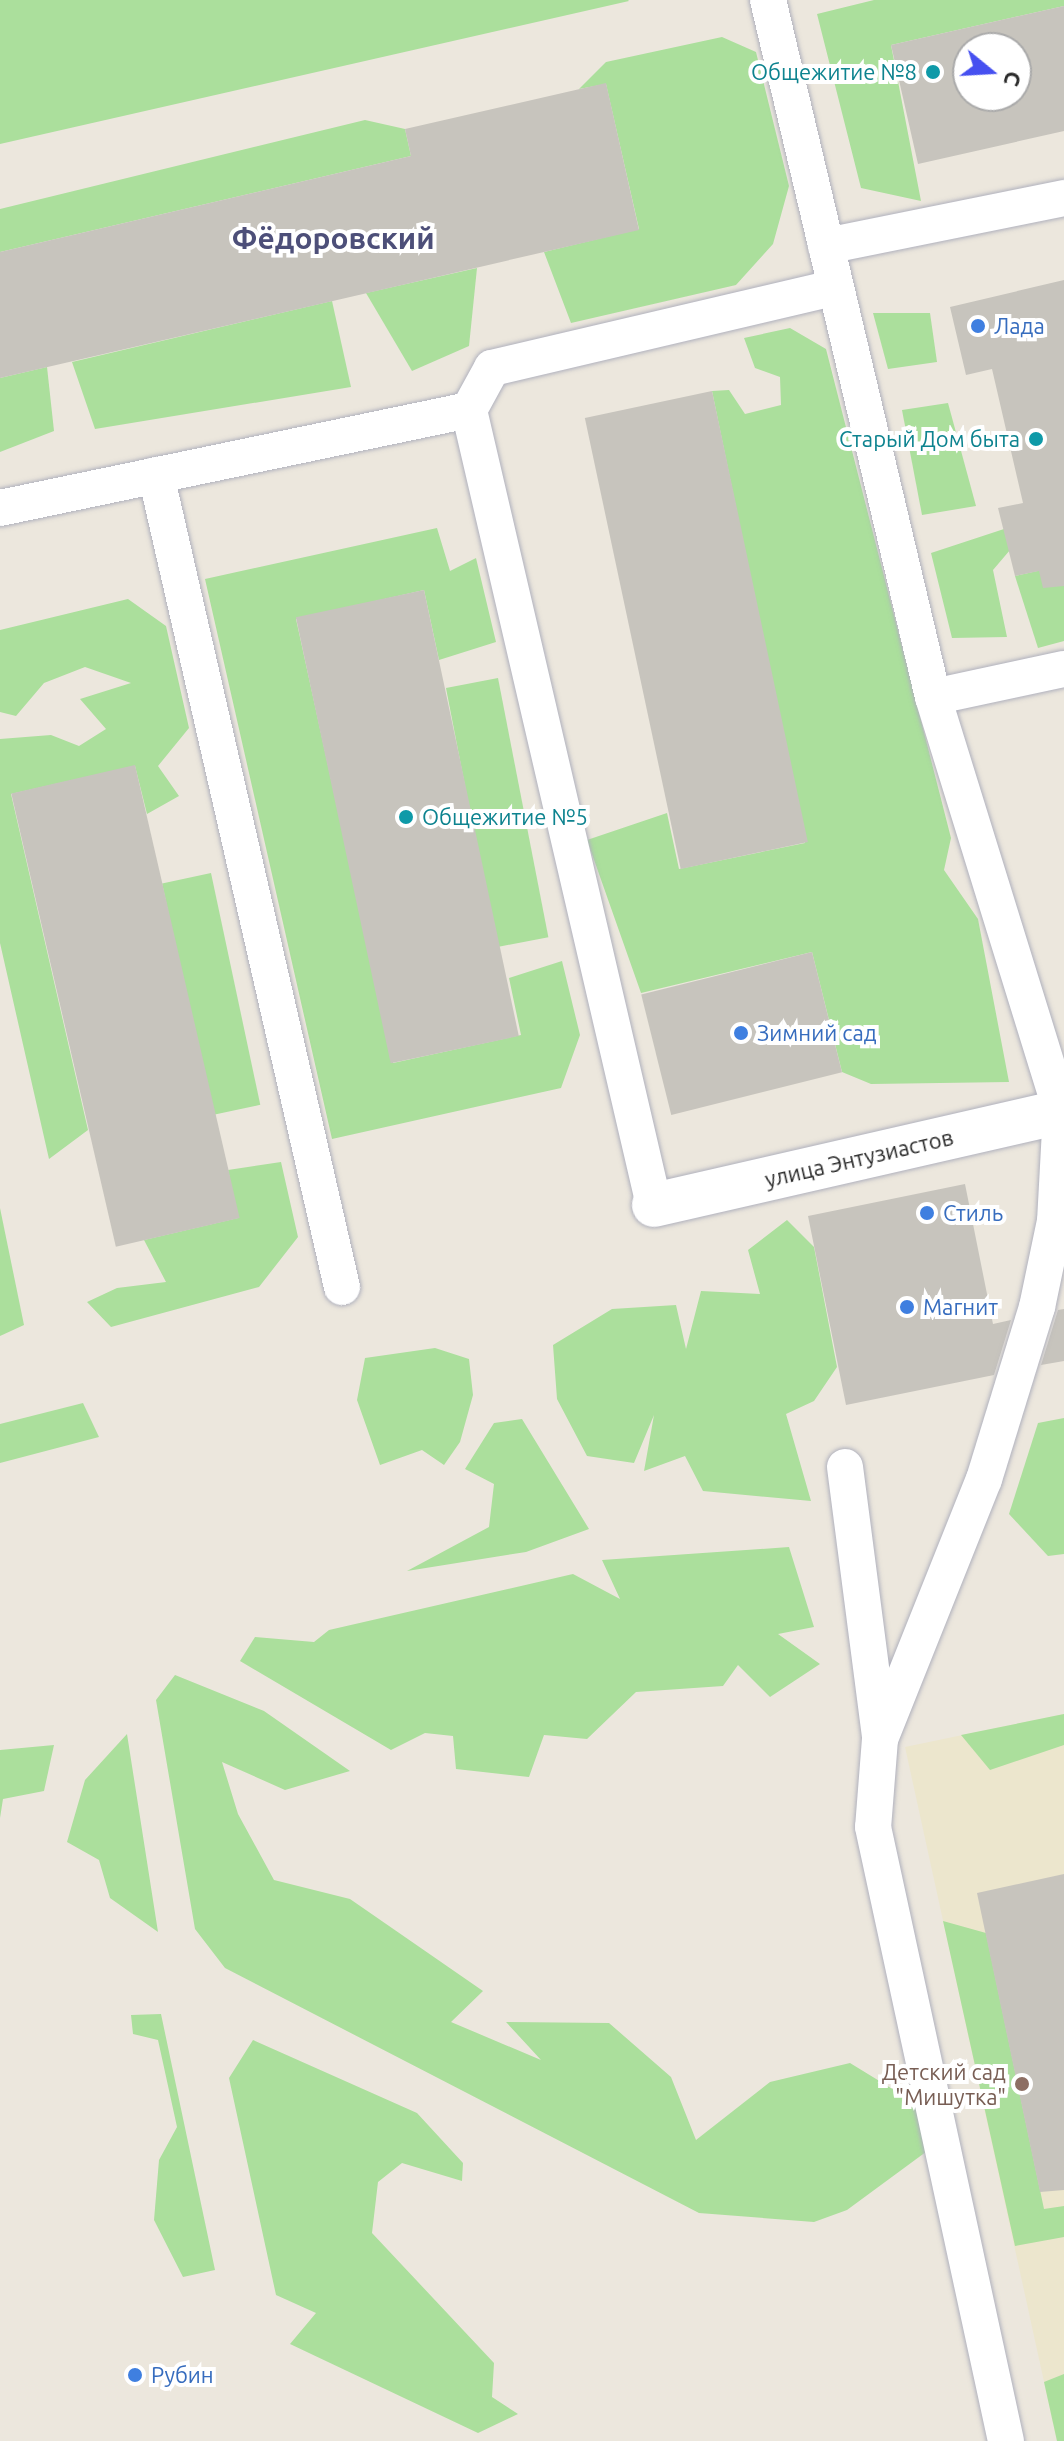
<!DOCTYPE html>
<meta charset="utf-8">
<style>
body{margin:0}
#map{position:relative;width:1064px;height:2441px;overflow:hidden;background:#ece7dd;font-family:Ubuntu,sans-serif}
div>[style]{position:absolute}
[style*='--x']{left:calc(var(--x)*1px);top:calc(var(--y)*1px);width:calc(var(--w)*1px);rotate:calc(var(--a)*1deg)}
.education>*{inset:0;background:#ece6cd}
.green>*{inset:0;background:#abdf9c;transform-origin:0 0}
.building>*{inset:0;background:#c7c4bd;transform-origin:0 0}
.roads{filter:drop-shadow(0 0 2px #b0b1bd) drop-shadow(0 0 2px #b0b1bd)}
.lane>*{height:36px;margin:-18px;padding:0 18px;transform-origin:18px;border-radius:18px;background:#fff}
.street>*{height:44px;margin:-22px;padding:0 22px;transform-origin:22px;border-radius:22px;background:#fff}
.dots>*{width:22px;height:22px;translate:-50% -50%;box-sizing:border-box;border:4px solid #fff;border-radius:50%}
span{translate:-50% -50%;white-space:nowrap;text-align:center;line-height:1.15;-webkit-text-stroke:8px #fff;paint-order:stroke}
.culture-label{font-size:22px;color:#0d838f}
.right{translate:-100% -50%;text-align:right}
.left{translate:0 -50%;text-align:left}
.shop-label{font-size:22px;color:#366cbe}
.street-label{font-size:22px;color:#2a2a2a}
.education-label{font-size:22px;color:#785e54}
.district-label{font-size:30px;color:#4d4f79;font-weight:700}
.north{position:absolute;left:952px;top:32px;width:80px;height:80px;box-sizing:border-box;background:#fff;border:2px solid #aaa;border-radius:50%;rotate:108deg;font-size:22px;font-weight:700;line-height:32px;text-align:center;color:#2a2a2a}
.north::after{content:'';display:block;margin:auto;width:28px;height:36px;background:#4650f0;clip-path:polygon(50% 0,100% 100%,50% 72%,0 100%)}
</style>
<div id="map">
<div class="education">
<i style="clip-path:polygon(1064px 1714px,1064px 2441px,1057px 2441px,905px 1747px)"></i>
</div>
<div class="green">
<i style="clip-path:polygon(0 0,628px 0,629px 1px,0 144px)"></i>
<i style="clip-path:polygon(874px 0,1064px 0,1064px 6px,891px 45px,921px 201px,861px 188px,817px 14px)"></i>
<i style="clip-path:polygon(722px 37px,756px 52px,789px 186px,773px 244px,736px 285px,571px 323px,544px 252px,639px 229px,606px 84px,579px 89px,606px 62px)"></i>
<i style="clip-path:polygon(365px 120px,405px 129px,411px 156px,0 252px,0 209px)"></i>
<i style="clip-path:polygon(477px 268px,469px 346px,412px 371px,366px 293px)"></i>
<i style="clip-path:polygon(332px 301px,351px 387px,95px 429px,72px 362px)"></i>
<i style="clip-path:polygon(873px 313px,930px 313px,937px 362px,888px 369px)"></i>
<i style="clip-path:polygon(790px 328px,826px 349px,951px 838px,944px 870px,978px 919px,1009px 1082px,871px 1084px,842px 1072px,812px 952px,641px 993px,587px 840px,667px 813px,679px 869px,805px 843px,712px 391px,729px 390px,745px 414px,781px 405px,780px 377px,755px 368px,744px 338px)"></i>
<i style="clip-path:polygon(47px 367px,54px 431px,0 452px,0 378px)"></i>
<i style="clip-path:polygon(948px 403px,976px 506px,922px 515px,902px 410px)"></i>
<i style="clip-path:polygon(437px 528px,450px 571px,476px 558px,496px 642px,439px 660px,424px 590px,296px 619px,393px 1063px,521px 1035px,509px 978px,562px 961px,580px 1035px,561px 1088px,332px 1139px,205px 579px)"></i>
<i style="clip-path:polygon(1004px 529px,1010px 550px,993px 570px,1007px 637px,952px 638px,931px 553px)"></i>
<i style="clip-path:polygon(1064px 565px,1064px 641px,1038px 648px,1015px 576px)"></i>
<i style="clip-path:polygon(128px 599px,166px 626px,189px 728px,158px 766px,179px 796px,147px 814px,135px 766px,11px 794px,88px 1130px,49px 1159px,0 943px,0 739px,51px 735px,79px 746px,106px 729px,80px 699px,131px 683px,85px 667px,44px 683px,16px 716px,0 712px,0 630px)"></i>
<i style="left:498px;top:678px;width:264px;height:53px;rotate:79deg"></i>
<i style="left:211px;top:873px;width:237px;height:50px;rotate:78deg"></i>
<i style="clip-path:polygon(281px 1162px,298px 1237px,259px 1287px,111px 1327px,87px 1302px,117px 1288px,166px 1282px,144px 1240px,238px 1218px,228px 1170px)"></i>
<i style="clip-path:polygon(0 1208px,24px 1325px,0 1336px)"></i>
<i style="clip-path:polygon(787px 1220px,814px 1247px,837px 1367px,814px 1401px,786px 1414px,811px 1501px,703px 1491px,685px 1456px,644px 1471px,654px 1415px,634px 1463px,587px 1456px,557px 1399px,553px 1345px,612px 1309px,676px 1305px,686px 1349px,701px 1291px,760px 1294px,748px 1250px)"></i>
<i style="clip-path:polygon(435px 1348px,469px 1359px,473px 1395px,460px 1442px,444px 1465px,422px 1450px,380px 1465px,357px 1400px,365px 1358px)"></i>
<i style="clip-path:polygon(83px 1403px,99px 1437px,0 1463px,0 1424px)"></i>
<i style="clip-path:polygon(1064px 1418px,1064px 1554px,1048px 1556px,1009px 1514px,1038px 1423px)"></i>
<i style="clip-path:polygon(522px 1419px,589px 1529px,526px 1552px,407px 1571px,489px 1527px,494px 1484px,465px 1469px,494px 1423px)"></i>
<i style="clip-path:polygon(789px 1547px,814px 1627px,778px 1634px,820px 1664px,770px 1697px,738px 1665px,723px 1686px,636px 1692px,587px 1739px,544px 1735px,529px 1777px,456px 1769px,453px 1736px,425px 1733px,391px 1750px,240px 1661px,255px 1637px,314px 1642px,329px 1630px,573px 1574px,620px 1599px,602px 1560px)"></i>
<i style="clip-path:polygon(175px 1675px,264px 1711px,350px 1771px,285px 1790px,222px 1762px,238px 1814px,274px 1880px,350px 1899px,483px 1991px,451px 2022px,541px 2060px,506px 2022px,609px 2023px,671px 2077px,696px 2140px,770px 2082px,850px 2063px,912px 2101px,934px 2146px,847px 2210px,814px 2222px,699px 2213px,225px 1968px,195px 1929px,156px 1700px)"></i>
<i style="clip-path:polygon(1064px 1714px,1064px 1745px,990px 1770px,961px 1735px)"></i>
<i style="clip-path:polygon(127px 1734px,158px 1932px,110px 1898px,99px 1860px,67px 1842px,85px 1780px)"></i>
<i style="clip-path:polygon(54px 1745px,44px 1791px,3px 1799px,0 1818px,0 1750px)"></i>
<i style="clip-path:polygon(943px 1921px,986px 1933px,1044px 2209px,1064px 2206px,1064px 2237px,1015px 2246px)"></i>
<i style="clip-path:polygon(161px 2014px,215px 2270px,183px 2277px,154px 2220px,159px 2160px,177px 2127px,158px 2040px,133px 2034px,131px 2015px)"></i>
<i style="clip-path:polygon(253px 2040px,417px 2113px,463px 2163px,462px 2181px,402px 2163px,378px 2182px,372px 2233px,494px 2363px,492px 2397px,518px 2414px,478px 2433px,290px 2344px,316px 2313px,276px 2295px,229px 2078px)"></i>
<i style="clip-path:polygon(1064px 2374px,1064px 2441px,1057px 2441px,1044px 2382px)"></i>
</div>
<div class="building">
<i style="clip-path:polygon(evenodd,1064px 6px,1064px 131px,918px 164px,891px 45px,1064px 6px,968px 48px,1016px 48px,1016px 96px,968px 96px,968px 48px)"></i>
<i style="clip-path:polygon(606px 83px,639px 230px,0 378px,0 252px,411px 156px,405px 129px)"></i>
<i style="clip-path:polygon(1064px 280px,1064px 586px,1043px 588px,1039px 571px,1015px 576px,998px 508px,1023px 503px,992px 369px,966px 375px,950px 307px)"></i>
<i style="left:712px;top:391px;width:461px;height:130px;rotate:78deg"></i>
<i style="left:424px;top:590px;width:456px;height:131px;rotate:78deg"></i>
<i style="left:135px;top:765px;width:465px;height:127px;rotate:77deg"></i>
<i style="left:812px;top:952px;width:124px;height:176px;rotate:76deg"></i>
<i style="clip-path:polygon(965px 1184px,993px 1324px,1011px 1320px,994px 1375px,846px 1405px,808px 1216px)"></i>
<i style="clip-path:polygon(1064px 1309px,1064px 1361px,1041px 1365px,1058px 1310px)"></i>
<i style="clip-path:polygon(1064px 1874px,1064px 2190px,1040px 2192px,977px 1893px)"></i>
</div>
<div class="roads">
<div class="lane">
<i style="--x:768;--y:0;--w:716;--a:76.68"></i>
<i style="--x:933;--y:697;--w:433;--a:72.8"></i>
<i style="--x:1061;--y:1111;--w:110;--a:93.1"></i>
<i style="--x:1055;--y:1221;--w:88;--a:101.8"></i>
<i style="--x:1037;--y:1307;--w:180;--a:107.1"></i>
<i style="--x:984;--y:1479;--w:280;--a:111.8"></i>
<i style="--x:880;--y:1739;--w:88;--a:94.5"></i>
<i style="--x:873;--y:1827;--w:628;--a:77.78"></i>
<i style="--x:826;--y:246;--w:243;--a:-11.4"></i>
<i style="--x:156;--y:475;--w:833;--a:77.1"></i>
<i style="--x:0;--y:508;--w:479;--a:-11.8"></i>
<i style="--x:933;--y:697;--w:134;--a:-12.1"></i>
<i style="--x:654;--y:1205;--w:816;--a:-103.1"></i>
<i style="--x:469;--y:410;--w:48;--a:-61.3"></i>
<i style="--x:492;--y:368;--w:353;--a:-13.2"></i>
<i style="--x:845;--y:1467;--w:273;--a:82.6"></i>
</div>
<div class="street">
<i style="--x:654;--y:1205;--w:421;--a:-12.9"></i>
</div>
</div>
<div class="dots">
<i style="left:933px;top:72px;background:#0f9aa8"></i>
<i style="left:978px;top:326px;background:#3f7fe0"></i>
<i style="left:1036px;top:439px;background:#0f9aa8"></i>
<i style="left:406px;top:817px;background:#0f9aa8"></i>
<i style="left:741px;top:1033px;background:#3f7fe0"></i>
<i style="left:927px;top:1213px;background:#3f7fe0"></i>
<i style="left:907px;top:1307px;background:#3f7fe0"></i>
<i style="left:1022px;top:2084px;background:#8d6e63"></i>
<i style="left:135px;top:2375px;background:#3f7fe0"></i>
</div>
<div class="culture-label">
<span class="right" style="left:917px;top:72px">Общежитие №8</span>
<span class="right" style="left:1020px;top:439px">Старый Дом быта</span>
<span class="left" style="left:422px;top:817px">Общежитие №5</span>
</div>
<div class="shop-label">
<span class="left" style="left:994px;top:326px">Лада</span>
<span class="left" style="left:757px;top:1033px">Зимний сад</span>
<span class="left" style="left:943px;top:1213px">Стиль</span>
<span class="left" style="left:923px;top:1307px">Магнит</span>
<span class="left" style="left:151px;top:2375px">Рубин</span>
</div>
<div class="street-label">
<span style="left:859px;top:1158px;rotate:-13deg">улица Энтузиастов</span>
</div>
<div class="education-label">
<span class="right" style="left:1006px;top:2084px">Детский сад<br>"Мишутка"</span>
</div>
<div class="district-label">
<span style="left:333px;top:238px">Фёдоровский</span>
</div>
<div class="north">С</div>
</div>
